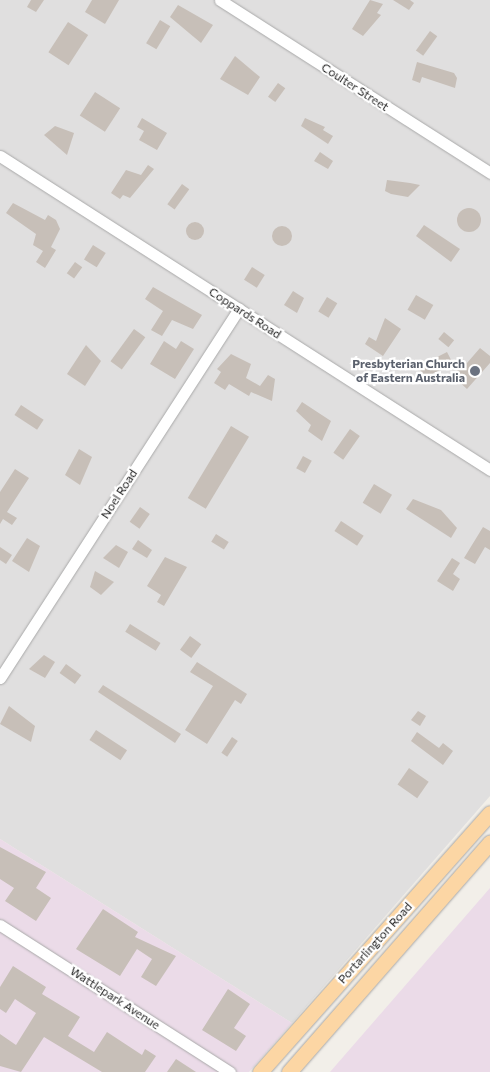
<!DOCTYPE html>
<style>
body{margin:0}
#map{position:relative;width:490px;height:1072px;overflow:hidden;background:#f2efe9;font-family:Commissioner,sans-serif}
div>[style]{position:absolute}
[style*='--x']{left:calc(var(--x)*1px);top:calc(var(--y)*1px);width:calc(var(--w)*1px);rotate:calc(var(--a)*1deg)}
.residential>*{inset:0;background:#e0dfdf}
.industrial>*{inset:0;background:#ebdbe8}
.building>*{inset:0;background:#c7bfb8;transform-origin:0 0}
.round{border-radius:50%}
.roads{filter:drop-shadow(0 0 1px #a9a9a9) drop-shadow(0 0 1px #a9a9a9)}
.minor>*{height:11px;margin:-5.5px;padding:0 5.5px;transform-origin:5.5px;border-radius:5.5px;background:#fff}
.major>*{height:15px;margin:-7.5px;padding:0 7.5px;transform-origin:7.5px;border-radius:7.5px;background:#fcd6a4}
.dots>*{width:14px;height:14px;translate:-50% -50%;box-sizing:border-box;border:2px solid #fff;border-radius:50%}
span{translate:-50% -50%;white-space:nowrap;text-align:center;line-height:1.15;-webkit-text-stroke:4.5px #fff;paint-order:stroke}
.street-label{font-size:12px;color:#222}
.worship-label{font-size:12px;color:#5b616d;font-weight:700}
.right{translate:-100% -50%;text-align:right}
</style>
<div id="map">
<div class="residential">
<i style="clip-path:polygon(0 0,490px 0,490px 796px,292px 1023px,0 839px)"></i>
</div>
<div class="industrial">
<i style="clip-path:polygon(0 839px,292px 1023px,249px 1072px,0 1072px)"></i>
<i style="clip-path:polygon(490px 888px,490px 1072px,330px 1072px)"></i>
</div>
<div class="building">
<i style="clip-path:polygon(31px 0,44px 0,36px 12px,27px 7px)"></i>
<i style="clip-path:polygon(92px 0,119px 0,105px 24px,85px 12px)"></i>
<i style="clip-path:polygon(370px 0,383px 4px,377px 13px,381px 15px,363px 36px,352px 29px)"></i>
<i style="clip-path:polygon(393px 0,410px 0,414px 3px,409px 10px)"></i>
<i style="clip-path:polygon(178px 5px,213px 25px,201px 43px,170px 17px)"></i>
<i style="left:160px;top:20px;width:12px;height:27px;rotate:31deg"></i>
<i style="left:68px;top:22px;width:24px;height:36px;rotate:33deg"></i>
<i style="left:430px;top:31px;width:9px;height:24px;rotate:36deg"></i>
<i style="clip-path:polygon(235px 56px,260px 77px,248px 95px,220px 79px)"></i>
<i style="clip-path:polygon(417px 62px,454px 73px,457px 78px,455px 88px,422px 77px,420px 83px,412px 80px)"></i>
<i style="left:278px;top:83px;width:9px;height:17px;rotate:36deg"></i>
<i style="left:95px;top:92px;width:30px;height:28px;rotate:33deg"></i>
<i style="clip-path:polygon(142px 118px,167px 133px,157px 150px,139px 140px,144px 131px,137px 127px)"></i>
<i style="clip-path:polygon(305px 118px,325px 127px,323px 130px,333px 136px,328px 144px,301px 126px)"></i>
<i style="clip-path:polygon(55px 126px,74px 133px,67px 155px,44px 135px)"></i>
<i style="clip-path:polygon(320px 152px,333px 161px,328px 169px,314px 161px)"></i>
<i style="clip-path:polygon(148px 165px,154px 169px,130px 198px,123px 195px,120px 199px,111px 193px,126px 170px,141px 175px)"></i>
<i style="clip-path:polygon(387px 180px,410px 183px,420px 185px,408px 197px,391px 194px,385px 191px)"></i>
<i style="left:182px;top:184px;width:9px;height:25px;rotate:36deg"></i>
<i style="clip-path:polygon(13px 203px,45px 220px,48px 215px,56px 220px,60px 229px,51px 247px,56px 250px,45px 268px,36px 262px,43px 251px,33px 245px,36px 234px,6px 213px)"></i>
<i class="round" style="left:457px;top:208px;width:24px;height:24px"></i>
<i class="round" style="left:186px;top:222px;width:18px;height:18px"></i>
<i style="clip-path:polygon(424px 225px,460px 249px,451px 262px,416px 236px)"></i>
<i class="round" style="left:272px;top:226px;width:20px;height:20px"></i>
<i style="left:93px;top:245px;width:15px;height:17px;rotate:32deg"></i>
<i style="left:75px;top:262px;width:9px;height:14px;rotate:36deg"></i>
<i style="left:252px;top:267px;width:15px;height:15px;rotate:32deg"></i>
<i style="clip-path:polygon(153px 287px,202px 315px,193px 329px,172px 320px,162px 336px,151px 330px,163px 311px,145px 299px)"></i>
<i style="clip-path:polygon(293px 291px,304px 298px,297px 313px,284px 305px)"></i>
<i style="left:416px;top:295px;width:20px;height:17px;rotate:30deg"></i>
<i style="left:327px;top:297px;width:12px;height:17px;rotate:31deg"></i>
<i style="clip-path:polygon(385px 318px,401px 329px,383px 356px,365px 344px,369px 337px,376px 341px)"></i>
<i style="left:134px;top:329px;width:14px;height:40px;rotate:36deg"></i>
<i style="left:444px;top:332px;width:13px;height:9px;rotate:39deg"></i>
<i style="clip-path:polygon(164px 341px,176px 349px,181px 341px,194px 349px,175px 379px,150px 364px)"></i>
<i style="clip-path:polygon(86px 345px,101px 361px,85px 386px,67px 374px)"></i>
<i style="clip-path:polygon(480px 348px,490px 356px,490px 363px,467px 389px,456px 379px,460px 374px,451px 366px,460px 357px,467px 363px)"></i>
<i style="left:447px;top:352px;width:13px;height:32px;rotate:63deg"></i>
<i style="clip-path:polygon(231px 354px,251px 364px,246px 378px,260px 386px,268px 375px,275px 379px,272px 401px,251px 392px,249px 396px,229px 384px,225px 390px,214px 383px,221px 372px,217px 369px)"></i>
<i style="clip-path:polygon(302px 402px,331px 421px,322px 441px,308px 431px,311px 425px,296px 411px)"></i>
<i style="left:21px;top:405px;width:27px;height:12px;rotate:33deg"></i>
<i style="left:231px;top:426px;width:21px;height:84px;rotate:31deg"></i>
<i style="left:350px;top:429px;width:12px;height:29px;rotate:35deg"></i>
<i style="clip-path:polygon(79px 449px,92px 457px,80px 485px,65px 475px)"></i>
<i style="left:303px;top:456px;width:10px;height:14px;rotate:29deg"></i>
<i style="clip-path:polygon(15px 469px,29px 478px,7px 512px,17px 518px,12px 525px,3px 519px,0 524px,0 492px)"></i>
<i style="left:374px;top:484px;width:21px;height:22px;rotate:31deg"></i>
<i style="clip-path:polygon(413px 499px,441px 510px,457px 528px,451px 538px,406px 509px)"></i>
<i style="left:140px;top:507px;width:12px;height:18px;rotate:35deg"></i>
<i style="left:341px;top:521px;width:27px;height:12px;rotate:33deg"></i>
<i style="clip-path:polygon(483px 527px,490px 531px,490px 550px,485px 547px,475px 564px,464px 558px)"></i>
<i style="left:216px;top:534px;width:15px;height:9px;rotate:32deg"></i>
<i style="clip-path:polygon(27px 538px,40px 546px,29px 572px,12px 561px)"></i>
<i style="clip-path:polygon(138px 540px,152px 550px,147px 558px,132px 549px)"></i>
<i style="clip-path:polygon(116px 545px,128px 552px,119px 568px,103px 558px)"></i>
<i style="clip-path:polygon(0 547px,12px 555px,6px 564px,0 560px)"></i>
<i style="clip-path:polygon(165px 557px,187px 567px,164px 606px,157px 602px,161px 595px,147px 586px)"></i>
<i style="clip-path:polygon(452px 558px,460px 563px,453px 574px,460px 579px,453px 591px,437px 581px)"></i>
<i style="clip-path:polygon(95px 571px,114px 582px,101px 595px,90px 587px)"></i>
<i style="left:130px;top:624px;width:36px;height:9px;rotate:32deg"></i>
<i style="left:190px;top:636px;width:14px;height:17px;rotate:36deg"></i>
<i style="clip-path:polygon(44px 655px,55px 662px,45px 678px,29px 669px)"></i>
<i style="clip-path:polygon(197px 662px,247px 694px,241px 704px,235px 700px,207px 744px,185px 730px,213px 686px,190px 672px)"></i>
<i style="left:66px;top:664px;width:19px;height:11px;rotate:36deg"></i>
<i style="clip-path:polygon(103px 685px,181px 734px,175px 743px,98px 692px)"></i>
<i style="clip-path:polygon(9px 706px,35px 726px,31px 742px,0 724px)"></i>
<i style="clip-path:polygon(418px 711px,426px 716px,420px 726px,411px 720px)"></i>
<i style="left:96px;top:730px;width:37px;height:12px;rotate:33deg"></i>
<i style="clip-path:polygon(417px 732px,439px 748px,443px 743px,453px 751px,443px 765px,411px 741px)"></i>
<i style="left:232px;top:737px;width:7px;height:19px;rotate:34deg"></i>
<i style="left:409px;top:768px;width:24px;height:20px;rotate:35deg"></i>
<i style="clip-path:polygon(0 847px,46px 872px,36px 888px,51px 898px,36px 921px,5px 901px,14px 888px,0 879px)"></i>
<i style="clip-path:polygon(103px 909px,138px 932px,135px 937px,176px 956px,156px 986px,141px 977px,152px 959px,137px 949px,120px 976px,76px 949px)"></i>
<i style="clip-path:polygon(13px 966px,46px 987px,42px 994px,80px 1017px,68px 1036px,94px 1052px,107px 1032px,142px 1055px,145px 1049px,156px 1056px,145px 1072px,102px 1072px,44px 1037px,21px 1072px,0 1066px,0 1034px,16px 1045px,36px 1013px,15px 999px,6px 1013px,0 1009px,0 987px)"></i>
<i style="clip-path:polygon(228px 989px,250px 1004px,234px 1028px,246px 1036px,236px 1051px,202px 1030px)"></i>
<i style="clip-path:polygon(176px 1059px,196px 1072px,167px 1072px)"></i>
</div>
<div class="roads">
<div class="minor">
<i style="--x:220;--y:0;--w:321;--a:32.6"></i>
<i style="--x:0;--y:156;--w:582;--a:32.65"></i>
<i style="--x:0;--y:678;--w:440;--a:-57.1"></i>
<i style="--x:0;--y:925;--w:273;--a:32.6"></i>
</div>
<div class="major">
<i style="--x:260;--y:1072;--w:346;--a:-48.4"></i>
<i style="--x:289;--y:1072;--w:305;--a:-48.8"></i>
</div>
</div>
<div class="dots">
<i style="left:475px;top:371px;background:#6b7280"></i>
</div>
<div class="street-label">
<span style="left:355px;top:87px;rotate:33deg">Coulter Street</span>
<span style="left:245px;top:313px;rotate:33deg">Coppards Road</span>
<span style="left:119px;top:494px;rotate:-57deg">Noel Road</span>
<span style="left:375px;top:943px;rotate:-48deg">Portarlington Road</span>
<span style="left:115px;top:998px;rotate:33deg">Wattlepark Avenue</span>
</div>
<div class="worship-label">
<span class="right" style="left:465px;top:371px">Presbyterian Church<br>of Eastern Australia</span>
</div>
</div>
